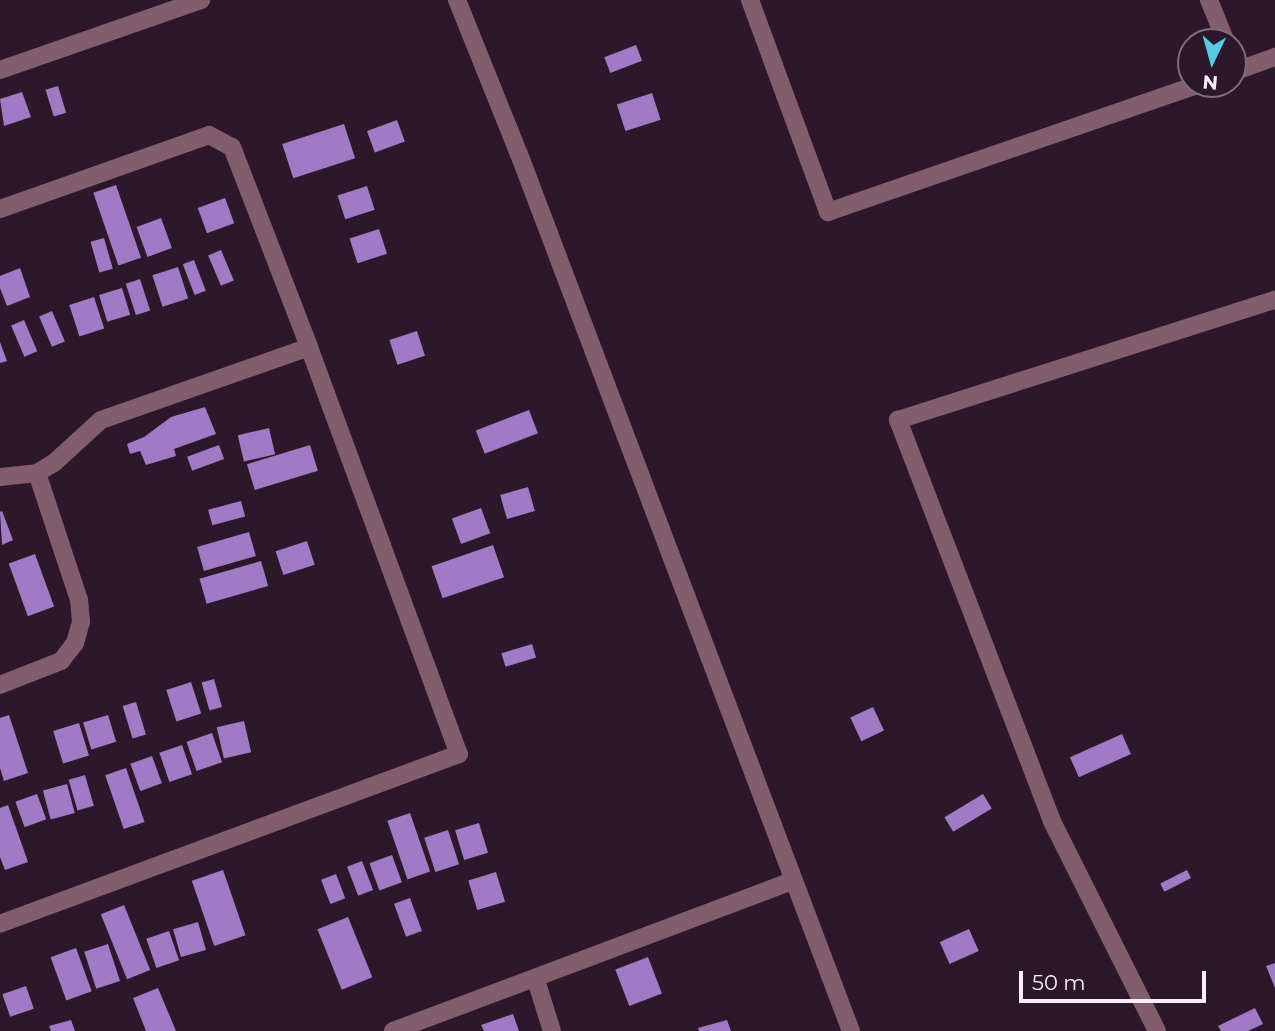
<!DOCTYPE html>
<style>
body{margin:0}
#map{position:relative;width:1275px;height:1031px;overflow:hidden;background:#2d172b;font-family:Montserrat,sans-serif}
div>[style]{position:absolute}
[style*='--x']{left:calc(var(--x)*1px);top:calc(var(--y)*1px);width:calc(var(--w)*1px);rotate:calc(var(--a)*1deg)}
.building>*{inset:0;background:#a07ac4;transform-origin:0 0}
.minor>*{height:18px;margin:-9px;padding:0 9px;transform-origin:9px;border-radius:9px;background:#825e6d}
span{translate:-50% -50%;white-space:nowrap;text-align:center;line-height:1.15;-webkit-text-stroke:5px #2d172b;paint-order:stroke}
.north{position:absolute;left:1177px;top:28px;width:70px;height:70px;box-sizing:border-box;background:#2d172b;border:2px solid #806d7e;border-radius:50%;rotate:185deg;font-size:19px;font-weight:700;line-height:28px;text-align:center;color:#fdeefb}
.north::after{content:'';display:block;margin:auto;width:24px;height:32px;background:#58c9e3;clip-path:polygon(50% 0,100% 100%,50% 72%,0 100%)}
.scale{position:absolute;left:1019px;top:971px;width:187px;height:32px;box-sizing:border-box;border:4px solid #fdeefb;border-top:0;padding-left:9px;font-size:21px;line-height:24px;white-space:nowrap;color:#fdeefb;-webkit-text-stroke:5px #2d172b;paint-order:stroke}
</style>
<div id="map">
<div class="building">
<i style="left:636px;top:45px;width:17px;height:34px;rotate:69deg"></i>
<i style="left:58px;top:86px;width:28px;height:13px;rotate:73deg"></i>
<i style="clip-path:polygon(22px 92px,31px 117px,4px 126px,0 99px)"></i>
<i style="left:652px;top:93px;width:28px;height:37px;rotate:72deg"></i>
<i style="left:397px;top:120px;width:23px;height:32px;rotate:70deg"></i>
<i style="left:344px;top:124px;width:36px;height:65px;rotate:72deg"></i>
<i style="left:116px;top:185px;width:77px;height:24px;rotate:71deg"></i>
<i style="left:367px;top:186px;width:25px;height:31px;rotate:72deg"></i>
<i style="left:225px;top:198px;width:27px;height:29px;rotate:70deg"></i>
<i style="left:161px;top:218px;width:32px;height:26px;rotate:70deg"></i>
<i style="left:379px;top:229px;width:26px;height:31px;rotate:72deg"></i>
<i style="left:104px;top:238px;width:32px;height:14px;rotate:74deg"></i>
<i style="left:221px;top:250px;width:33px;height:14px;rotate:67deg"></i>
<i style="left:194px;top:260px;width:33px;height:12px;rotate:69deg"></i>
<i style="left:178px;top:267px;width:33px;height:27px;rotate:72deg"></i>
<i style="clip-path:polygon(20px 268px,30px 297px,7px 306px,0 288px,0 276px)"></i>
<i style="left:140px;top:279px;width:33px;height:15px;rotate:72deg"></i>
<i style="left:122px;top:288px;width:28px;height:24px;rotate:73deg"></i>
<i style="left:94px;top:297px;width:33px;height:26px;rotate:72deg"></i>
<i style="left:52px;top:311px;width:33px;height:14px;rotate:67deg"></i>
<i style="left:24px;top:320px;width:34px;height:14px;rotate:67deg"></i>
<i style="left:417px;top:331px;width:26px;height:29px;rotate:72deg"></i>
<i style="clip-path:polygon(0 342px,7px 361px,0 363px)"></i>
<i style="clip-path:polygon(205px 407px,216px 434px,174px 449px,176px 456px,146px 465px,140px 451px,130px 454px,127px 444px,144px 437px,171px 417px)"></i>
<i style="left:529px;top:410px;width:25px;height:57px;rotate:69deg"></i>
<i style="left:269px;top:428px;width:27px;height:32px;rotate:77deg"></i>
<i style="left:219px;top:445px;width:15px;height:34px;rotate:70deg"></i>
<i style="left:310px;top:445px;width:27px;height:66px;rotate:73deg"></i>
<i style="left:528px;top:487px;width:25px;height:29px;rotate:74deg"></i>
<i style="left:241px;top:501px;width:16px;height:34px;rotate:75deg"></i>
<i style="left:481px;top:508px;width:27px;height:31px;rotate:70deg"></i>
<i style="clip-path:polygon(2px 511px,13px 540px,2px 545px,0 512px)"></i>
<i style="left:249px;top:532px;width:25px;height:54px;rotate:74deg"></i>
<i style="left:307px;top:541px;width:25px;height:33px;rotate:72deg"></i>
<i style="left:493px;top:545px;width:34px;height:65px;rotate:71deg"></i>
<i style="left:35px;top:554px;width:56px;height:28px;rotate:70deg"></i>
<i style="left:261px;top:561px;width:26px;height:64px;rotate:74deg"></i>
<i style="left:532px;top:644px;width:14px;height:32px;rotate:73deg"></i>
<i style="left:214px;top:679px;width:29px;height:13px;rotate:74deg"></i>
<i style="left:191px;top:682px;width:33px;height:26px;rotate:72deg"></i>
<i style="left:136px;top:702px;width:34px;height:14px;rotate:73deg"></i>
<i style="left:873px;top:707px;width:26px;height:25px;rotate:65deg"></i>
<i style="clip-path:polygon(9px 715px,28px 773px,4px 781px,0 768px,0 718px)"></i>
<i style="left:108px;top:715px;width:28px;height:26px;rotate:73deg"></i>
<i style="left:244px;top:721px;width:32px;height:28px;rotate:77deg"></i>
<i style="left:79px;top:723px;width:34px;height:27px;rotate:73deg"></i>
<i style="left:212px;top:733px;width:31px;height:27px;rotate:71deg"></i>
<i style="left:1122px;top:734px;width:22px;height:57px;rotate:66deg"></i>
<i style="left:182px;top:745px;width:31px;height:24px;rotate:71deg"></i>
<i style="left:152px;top:756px;width:29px;height:23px;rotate:70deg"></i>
<i style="left:126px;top:768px;width:57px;height:22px;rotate:71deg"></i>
<i style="left:85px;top:775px;width:32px;height:17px;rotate:74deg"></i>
<i style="left:67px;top:784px;width:30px;height:25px;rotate:75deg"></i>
<i style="left:37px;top:794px;width:27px;height:23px;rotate:70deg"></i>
<i style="left:983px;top:794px;width:17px;height:45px;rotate:59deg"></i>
<i style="clip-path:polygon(8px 805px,28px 862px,5px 870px,0 857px,0 808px)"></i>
<i style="left:410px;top:813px;width:62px;height:24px;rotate:71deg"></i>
<i style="left:479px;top:823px;width:31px;height:25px;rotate:73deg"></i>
<i style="left:448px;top:830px;width:36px;height:25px;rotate:72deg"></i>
<i style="left:392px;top:855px;width:29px;height:24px;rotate:70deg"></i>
<i style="left:362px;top:861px;width:31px;height:16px;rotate:69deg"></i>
<i style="left:223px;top:870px;width:69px;height:33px;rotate:71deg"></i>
<i style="left:1187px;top:870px;width:9px;height:30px;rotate:63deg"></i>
<i style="left:496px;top:872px;width:31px;height:29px;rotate:73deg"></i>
<i style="left:336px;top:874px;width:26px;height:16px;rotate:69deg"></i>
<i style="left:410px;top:898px;width:35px;height:17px;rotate:70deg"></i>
<i style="left:124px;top:905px;width:70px;height:25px;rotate:68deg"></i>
<i style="left:348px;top:917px;width:65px;height:33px;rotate:68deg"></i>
<i style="left:198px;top:922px;width:29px;height:26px;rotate:74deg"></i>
<i style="left:969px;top:929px;width:24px;height:32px;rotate:66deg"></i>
<i style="left:169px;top:931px;width:31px;height:24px;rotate:71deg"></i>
<i style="left:108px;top:944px;width:39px;height:25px;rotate:72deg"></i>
<i style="left:76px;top:948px;width:46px;height:27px;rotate:70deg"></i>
<i style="left:648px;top:957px;width:39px;height:35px;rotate:69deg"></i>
<i style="clip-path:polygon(1275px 963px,1275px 988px,1266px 966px)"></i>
<i style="left:26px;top:986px;width:24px;height:25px;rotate:71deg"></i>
<i style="clip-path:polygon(158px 988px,176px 1031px,146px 1031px,133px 998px)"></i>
<i style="clip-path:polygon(1255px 1008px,1263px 1024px,1248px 1031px,1221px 1031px,1218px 1026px)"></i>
<i style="clip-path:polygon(513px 1014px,519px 1031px,484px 1031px,481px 1025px)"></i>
<i style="clip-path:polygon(71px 1020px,75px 1031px,51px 1031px,49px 1026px)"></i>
<i style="clip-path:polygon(727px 1020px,731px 1031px,699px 1031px,698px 1028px)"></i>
</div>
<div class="minor">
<i style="--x:457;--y:0;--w:166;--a:68.1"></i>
<i style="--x:519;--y:154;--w:938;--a:69.27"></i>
<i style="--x:750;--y:0;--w:226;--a:69.8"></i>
<i style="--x:828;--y:212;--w:392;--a:-19"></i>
<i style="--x:1209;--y:0;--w:45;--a:68"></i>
<i style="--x:0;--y:70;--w:213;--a:-19.2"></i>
<i style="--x:1233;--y:72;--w:45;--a:-19.7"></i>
<i style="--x:0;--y:209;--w:222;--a:-19.5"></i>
<i style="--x:209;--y:135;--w:26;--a:28"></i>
<i style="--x:232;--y:147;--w:214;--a:68.9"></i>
<i style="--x:309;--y:347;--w:434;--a:69.8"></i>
<i style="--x:459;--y:754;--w:489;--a:159.7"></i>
<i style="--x:0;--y:477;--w:37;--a:-6"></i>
<i style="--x:37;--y:473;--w:21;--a:-31"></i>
<i style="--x:55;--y:462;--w:62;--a:-42.4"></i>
<i style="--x:101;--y:420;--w:220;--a:-19.3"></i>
<i style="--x:0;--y:685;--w:66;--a:-21.5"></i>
<i style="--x:61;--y:661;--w:23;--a:-52"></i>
<i style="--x:75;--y:643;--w:22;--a:-74"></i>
<i style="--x:81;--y:622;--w:22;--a:-95"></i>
<i style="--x:79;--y:600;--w:134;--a:-108.3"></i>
<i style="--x:536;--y:980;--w:53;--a:72.6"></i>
<i style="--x:393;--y:1031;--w:427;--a:-20.6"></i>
<i style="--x:1157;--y:1031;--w:235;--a:-116.6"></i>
<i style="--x:1052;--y:821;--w:430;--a:-111"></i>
<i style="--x:898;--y:420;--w:396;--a:-17.7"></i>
</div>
<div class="north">N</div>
<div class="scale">50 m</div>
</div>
